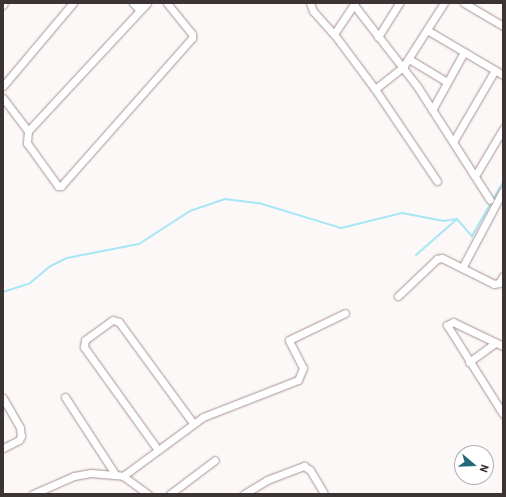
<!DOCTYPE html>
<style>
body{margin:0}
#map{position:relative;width:506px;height:497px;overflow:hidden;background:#fdf8f8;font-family:Barlow,sans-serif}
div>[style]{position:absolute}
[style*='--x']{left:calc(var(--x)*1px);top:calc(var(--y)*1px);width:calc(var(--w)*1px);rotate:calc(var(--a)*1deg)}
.stream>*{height:2px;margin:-1px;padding:0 1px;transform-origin:1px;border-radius:1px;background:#a6e6f7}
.roads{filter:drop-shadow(0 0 1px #a69291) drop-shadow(0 0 1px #a69291)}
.street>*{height:7px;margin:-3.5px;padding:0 3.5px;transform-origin:3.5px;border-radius:3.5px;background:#fff}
span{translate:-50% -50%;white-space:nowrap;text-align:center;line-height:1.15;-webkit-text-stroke:4px #fff;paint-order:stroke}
.frame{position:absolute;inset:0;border:4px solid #3c3434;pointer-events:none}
.north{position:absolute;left:454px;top:445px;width:40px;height:40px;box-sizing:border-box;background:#fff;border:1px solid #b1aeae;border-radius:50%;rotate:109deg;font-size:11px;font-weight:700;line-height:16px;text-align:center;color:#3c3434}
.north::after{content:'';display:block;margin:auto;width:14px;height:18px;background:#236879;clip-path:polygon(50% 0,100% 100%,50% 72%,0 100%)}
</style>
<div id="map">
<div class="stream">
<i style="--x:416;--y:255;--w:53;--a:-41.2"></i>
<i style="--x:3;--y:292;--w:28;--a:-18"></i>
<i style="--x:30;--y:283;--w:25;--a:-40"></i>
<i style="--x:49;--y:267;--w:20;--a:-27"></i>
<i style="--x:67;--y:258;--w:73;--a:-11"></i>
<i style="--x:139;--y:244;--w:61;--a:-32.9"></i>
<i style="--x:190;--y:211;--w:37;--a:-19"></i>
<i style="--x:225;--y:199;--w:34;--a:7"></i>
<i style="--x:259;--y:203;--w:86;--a:17"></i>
<i style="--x:341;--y:228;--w:63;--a:-13.8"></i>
<i style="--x:402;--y:213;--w:43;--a:10.8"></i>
<i style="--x:444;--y:221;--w:13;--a:-9"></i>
<i style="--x:457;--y:219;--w:23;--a:49"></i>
<i style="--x:472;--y:236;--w:62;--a:-60.1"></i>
</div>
<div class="roads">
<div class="street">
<i style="--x:133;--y:3;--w:6;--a:45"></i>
<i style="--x:137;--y:7;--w:7;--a:-8"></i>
<i style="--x:147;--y:3;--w:175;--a:132.9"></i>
<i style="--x:28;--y:131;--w:12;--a:95"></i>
<i style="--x:27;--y:143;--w:53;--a:54.2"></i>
<i style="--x:58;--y:186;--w:3;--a:0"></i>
<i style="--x:61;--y:186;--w:198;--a:-48.5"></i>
<i style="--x:192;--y:38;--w:4;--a:-90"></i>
<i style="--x:192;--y:34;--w:40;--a:-129"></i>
<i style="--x:310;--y:3;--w:9;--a:69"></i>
<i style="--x:313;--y:11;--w:31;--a:48"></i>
<i style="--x:334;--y:34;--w:69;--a:53.3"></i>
<i style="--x:375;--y:89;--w:111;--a:56"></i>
<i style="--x:464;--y:3;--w:45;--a:30.5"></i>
<i style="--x:3;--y:5;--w:2;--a:-63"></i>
<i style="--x:354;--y:5;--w:103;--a:52.1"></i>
<i style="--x:417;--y:86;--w:135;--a:57.4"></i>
<i style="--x:427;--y:30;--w:88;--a:30.6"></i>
<i style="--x:334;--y:34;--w:37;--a:-56"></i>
<i style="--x:378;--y:37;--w:40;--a:-58"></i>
<i style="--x:409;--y:59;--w:44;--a:31.2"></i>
<i style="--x:3;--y:86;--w:109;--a:-49.9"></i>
<i style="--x:375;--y:89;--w:36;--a:-38"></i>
<i style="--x:403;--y:67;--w:76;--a:-57.4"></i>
<i style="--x:3;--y:98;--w:41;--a:52.9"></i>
<i style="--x:432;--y:110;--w:66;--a:-61.1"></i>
<i style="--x:453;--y:142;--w:83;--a:-59.7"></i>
<i style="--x:475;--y:176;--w:55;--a:-59.2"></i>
<i style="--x:462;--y:268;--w:87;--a:-62"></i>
<i style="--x:398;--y:296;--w:54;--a:-43.5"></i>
<i style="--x:437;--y:259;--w:5;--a:-11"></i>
<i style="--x:442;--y:258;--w:58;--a:26.6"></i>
<i style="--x:494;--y:284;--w:5;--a:-11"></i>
<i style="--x:499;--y:283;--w:8;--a:-60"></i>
<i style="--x:503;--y:346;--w:55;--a:-154.4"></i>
<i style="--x:453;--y:322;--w:7;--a:153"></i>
<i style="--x:447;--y:325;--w:105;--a:57.8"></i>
<i style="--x:469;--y:362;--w:32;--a:-36"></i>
<i style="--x:65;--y:397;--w:92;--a:57"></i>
<i style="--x:3;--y:398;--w:34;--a:60"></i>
<i style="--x:20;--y:428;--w:8;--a:83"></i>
<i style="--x:21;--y:436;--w:4;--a:117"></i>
<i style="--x:19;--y:440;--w:18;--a:153"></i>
<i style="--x:158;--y:450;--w:127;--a:-125.7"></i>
<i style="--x:84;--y:347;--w:7;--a:-82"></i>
<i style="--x:85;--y:340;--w:34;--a:-36"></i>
<i style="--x:113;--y:320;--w:6;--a:18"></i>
<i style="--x:119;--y:322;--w:125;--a:53.8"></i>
<i style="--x:123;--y:476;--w:99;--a:-36.4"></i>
<i style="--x:203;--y:417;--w:102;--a:-21.3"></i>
<i style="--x:298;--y:380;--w:13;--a:-67"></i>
<i style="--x:303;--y:368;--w:31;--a:-117"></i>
<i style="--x:289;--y:340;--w:62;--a:-25.7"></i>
<i style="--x:33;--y:494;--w:45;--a:-23.7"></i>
<i style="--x:74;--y:476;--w:17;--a:-10"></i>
<i style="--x:91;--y:473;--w:32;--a:5"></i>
<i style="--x:123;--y:476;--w:31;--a:36"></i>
<i style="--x:170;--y:494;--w:56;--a:-37.1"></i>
<i style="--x:244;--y:494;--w:27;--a:-31"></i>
<i style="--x:267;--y:480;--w:40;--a:-21"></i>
<i style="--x:304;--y:466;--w:7;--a:34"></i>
<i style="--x:310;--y:470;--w:26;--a:59"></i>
</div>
</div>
<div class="frame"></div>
<div class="north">N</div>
</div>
